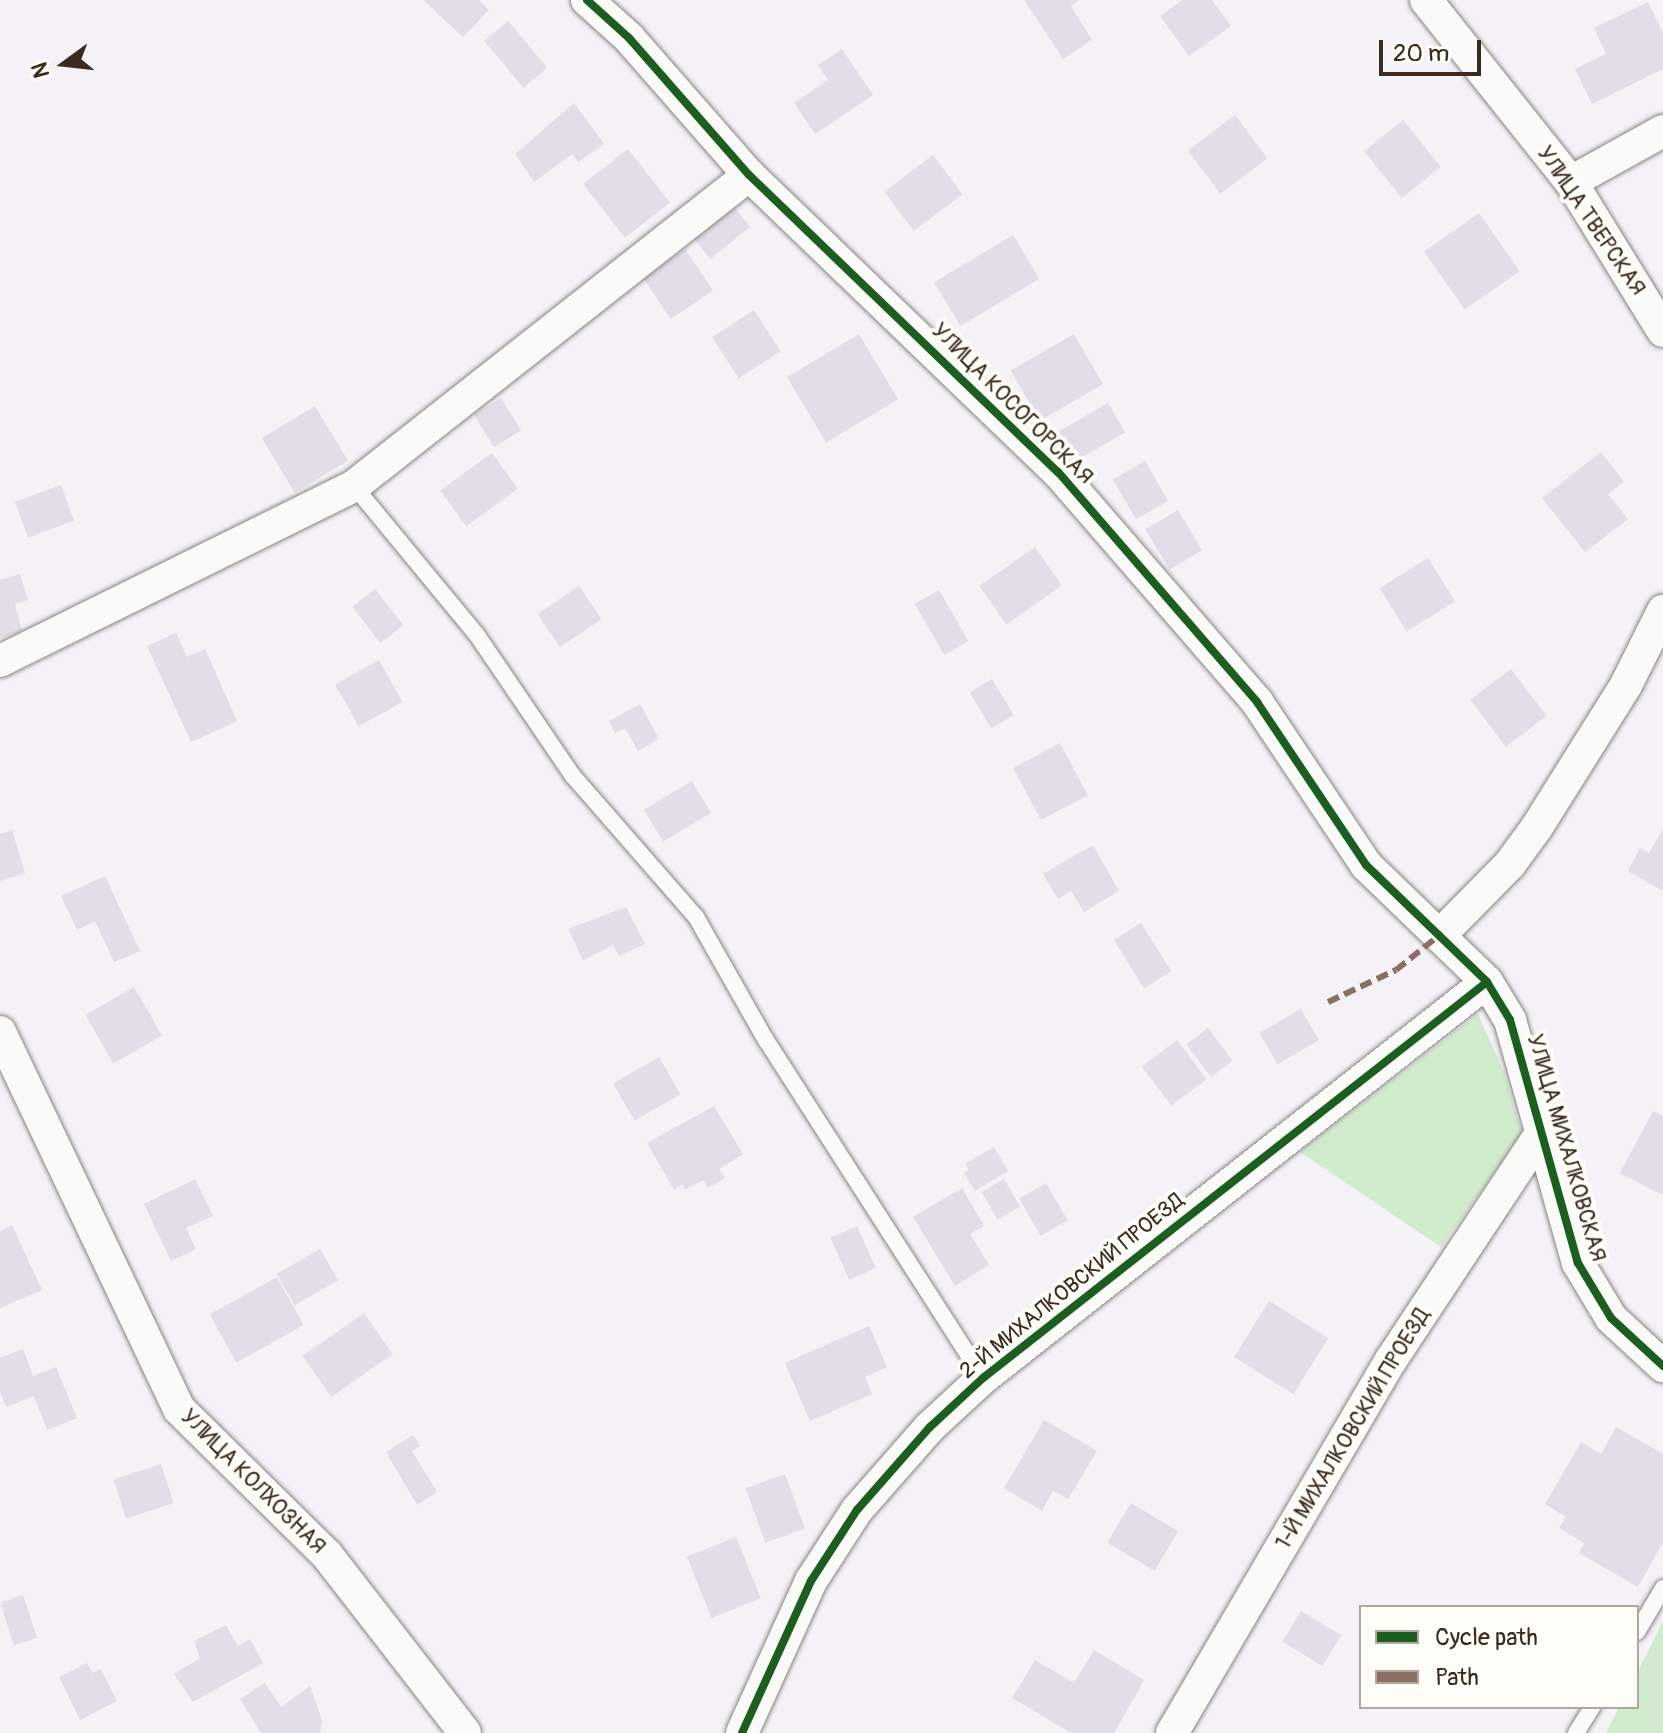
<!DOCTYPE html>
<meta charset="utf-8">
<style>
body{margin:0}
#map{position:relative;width:1663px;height:1733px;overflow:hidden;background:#f4f2f6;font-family:Pangolin,sans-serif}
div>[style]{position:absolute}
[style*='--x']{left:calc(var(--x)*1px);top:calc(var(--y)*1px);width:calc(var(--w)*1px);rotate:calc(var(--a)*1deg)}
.green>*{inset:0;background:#d1eccc}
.building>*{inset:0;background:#e1dde9;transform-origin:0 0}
.roads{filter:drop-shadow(0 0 2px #898584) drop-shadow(0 0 2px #898584)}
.service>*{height:16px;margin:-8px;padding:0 8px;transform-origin:8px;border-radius:8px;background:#fafaf9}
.minor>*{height:32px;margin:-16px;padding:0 16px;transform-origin:16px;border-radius:16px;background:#fafaf9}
.quiet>*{height:6px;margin-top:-3px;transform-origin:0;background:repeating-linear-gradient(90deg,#8d6e63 0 12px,transparent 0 18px)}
.cycleway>*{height:8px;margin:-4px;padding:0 4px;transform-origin:4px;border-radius:4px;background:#1b5e20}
span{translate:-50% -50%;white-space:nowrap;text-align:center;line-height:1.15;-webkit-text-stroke:8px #fdfcf7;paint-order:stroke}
.street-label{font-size:22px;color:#3b2a1e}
.legend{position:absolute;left:1359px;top:1605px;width:280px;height:104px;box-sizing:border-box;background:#fdfcf7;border:2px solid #afa8a0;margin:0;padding:10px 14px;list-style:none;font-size:24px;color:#3b2a1e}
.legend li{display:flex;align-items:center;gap:16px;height:40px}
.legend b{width:40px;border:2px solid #afa8a0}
.north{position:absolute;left:24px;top:24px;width:80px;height:80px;-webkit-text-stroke:6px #fdfcf7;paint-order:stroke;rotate:255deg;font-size:22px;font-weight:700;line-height:32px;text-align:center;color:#3b2a1e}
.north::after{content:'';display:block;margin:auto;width:28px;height:36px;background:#3b2a1e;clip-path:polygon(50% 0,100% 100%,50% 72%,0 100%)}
.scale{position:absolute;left:1379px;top:40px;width:102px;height:36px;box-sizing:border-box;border:4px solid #3b2a1e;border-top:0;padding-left:10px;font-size:24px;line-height:28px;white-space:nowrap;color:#3b2a1e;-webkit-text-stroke:6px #fdfcf7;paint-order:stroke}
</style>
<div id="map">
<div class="green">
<i style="clip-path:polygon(1478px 1014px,1504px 1072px,1522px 1134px,1441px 1247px,1300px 1152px)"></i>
<i style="clip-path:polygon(1663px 1621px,1663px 1733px,1606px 1733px,1619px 1707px,1637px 1707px,1637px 1673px)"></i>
</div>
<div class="building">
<i style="clip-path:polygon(423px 0,479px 0,489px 10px,463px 37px)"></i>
<i style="clip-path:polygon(1024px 0,1079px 0,1071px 6px,1092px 40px,1063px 59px)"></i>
<i style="clip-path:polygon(1182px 0,1212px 0,1231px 26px,1189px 56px,1160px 16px)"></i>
<i style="clip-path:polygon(1648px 2px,1663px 33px,1663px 69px,1592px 104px,1575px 69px,1606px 54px,1594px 28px)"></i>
<i style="left:508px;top:21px;width:61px;height:31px;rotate:50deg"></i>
<i style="clip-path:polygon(842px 49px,873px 95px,815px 134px,794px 103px,828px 80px,818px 65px)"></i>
<i style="clip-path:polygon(574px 103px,604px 144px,578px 162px,572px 154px,534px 182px,515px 154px)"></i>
<i style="left:1235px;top:115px;width:54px;height:59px;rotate:53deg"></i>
<i style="left:1403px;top:120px;width:60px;height:50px;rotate:51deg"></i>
<i style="left:628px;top:149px;width:68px;height:57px;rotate:52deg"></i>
<i style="left:933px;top:155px;width:49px;height:61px;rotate:53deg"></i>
<i style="left:730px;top:202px;width:32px;height:51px;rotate:51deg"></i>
<i style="left:1479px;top:213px;width:71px;height:67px;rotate:55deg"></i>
<i style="left:1013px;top:235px;width:51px;height:92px;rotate:59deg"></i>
<i style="left:685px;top:249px;width:50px;height:51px;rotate:56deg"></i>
<i style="left:754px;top:310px;width:49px;height:50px;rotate:57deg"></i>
<i style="left:859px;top:334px;width:76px;height:84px;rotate:59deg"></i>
<i style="left:1074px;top:334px;width:58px;height:73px;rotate:60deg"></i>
<i style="left:501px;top:398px;width:38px;height:32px;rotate:58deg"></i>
<i style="left:1108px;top:403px;width:34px;height:61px;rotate:60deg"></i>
<i style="left:315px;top:406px;width:64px;height:62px;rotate:59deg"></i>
<i style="clip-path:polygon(1601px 452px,1624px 482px,1608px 494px,1628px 519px,1585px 552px,1542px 498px)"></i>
<i style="left:492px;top:453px;width:44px;height:64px;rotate:54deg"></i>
<i style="left:1145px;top:461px;width:46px;height:37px;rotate:60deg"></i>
<i style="left:61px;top:485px;width:38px;height:49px;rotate:70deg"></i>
<i style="left:1178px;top:510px;width:47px;height:38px;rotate:59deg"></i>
<i style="left:1035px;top:547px;width:47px;height:68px;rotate:55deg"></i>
<i style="left:1428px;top:558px;width:51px;height:57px;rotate:58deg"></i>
<i style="clip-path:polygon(20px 574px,28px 600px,15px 604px,22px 631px,0 638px,0 580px)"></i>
<i style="left:579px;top:586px;width:40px;height:50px;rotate:56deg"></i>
<i style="left:375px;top:589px;width:46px;height:29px;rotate:52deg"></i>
<i style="left:939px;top:590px;width:59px;height:28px;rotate:60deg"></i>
<i style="clip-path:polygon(176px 633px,187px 657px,205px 649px,237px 721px,191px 742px,147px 646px)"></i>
<i style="left:379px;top:660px;width:48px;height:50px;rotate:61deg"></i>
<i style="left:1511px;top:669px;width:59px;height:51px;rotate:53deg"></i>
<i style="left:992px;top:679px;width:42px;height:26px;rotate:59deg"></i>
<i style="clip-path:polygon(640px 704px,659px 739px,638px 751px,625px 728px,615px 733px,609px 721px)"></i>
<i style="left:1060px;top:743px;width:59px;height:53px;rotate:62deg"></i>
<i style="left:692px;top:781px;width:37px;height:56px;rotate:59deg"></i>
<i style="clip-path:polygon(1663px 829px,1663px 891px,1628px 871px,1640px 848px,1649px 853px)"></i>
<i style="clip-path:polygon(12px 830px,25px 873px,0 881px,0 834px)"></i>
<i style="clip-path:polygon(1093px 845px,1119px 891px,1084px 912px,1071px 891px,1058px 899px,1043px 874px)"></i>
<i style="clip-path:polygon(105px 876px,140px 951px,114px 962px,95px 921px,77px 930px,61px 896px)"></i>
<i style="clip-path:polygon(626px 907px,645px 944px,619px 956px,613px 945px,583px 960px,568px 929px)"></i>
<i style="left:1141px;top:923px;width:57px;height:32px;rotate:58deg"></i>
<i style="left:134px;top:987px;width:56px;height:56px;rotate:60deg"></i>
<i style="left:1301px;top:1009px;width:36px;height:48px;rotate:60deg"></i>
<i style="left:1208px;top:1028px;width:41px;height:27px;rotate:53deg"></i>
<i style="left:1177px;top:1040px;width:49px;height:44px;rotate:53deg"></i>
<i style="left:659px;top:1057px;width:43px;height:53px;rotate:60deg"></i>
<i style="clip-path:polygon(714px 1106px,743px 1154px,719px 1169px,725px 1178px,708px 1188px,703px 1180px,685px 1190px,682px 1184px,674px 1190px,647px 1143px)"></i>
<i style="clip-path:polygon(1653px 1111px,1663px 1116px,1663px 1195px,1620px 1173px)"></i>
<i style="clip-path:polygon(994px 1147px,1008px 1171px,975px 1191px,964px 1173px,969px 1170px,965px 1164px)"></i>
<i style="clip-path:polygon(195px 1179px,213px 1216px,186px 1228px,196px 1249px,171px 1261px,144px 1204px)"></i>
<i style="left:1004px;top:1179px;width:32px;height:26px;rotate:60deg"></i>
<i style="left:1046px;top:1183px;width:43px;height:31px;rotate:60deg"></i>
<i style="clip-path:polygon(962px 1188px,984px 1226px,970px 1234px,989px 1265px,955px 1286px,913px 1217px)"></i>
<i style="clip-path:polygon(12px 1225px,42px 1290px,0 1308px,0 1231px)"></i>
<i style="left:857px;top:1226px;width:46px;height:29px;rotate:66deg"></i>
<i style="left:320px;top:1249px;width:36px;height:50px;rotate:60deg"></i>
<i style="left:277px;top:1277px;width:55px;height:77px;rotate:61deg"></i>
<i style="left:1269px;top:1301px;width:70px;height:66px;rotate:32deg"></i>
<i style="left:364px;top:1313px;width:50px;height:75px;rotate:55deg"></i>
<i style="clip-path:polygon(869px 1326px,887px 1367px,865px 1377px,872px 1394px,810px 1421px,785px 1363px)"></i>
<i style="clip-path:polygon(23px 1349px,33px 1376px,56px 1367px,77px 1418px,47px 1430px,34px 1396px,6px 1407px,0 1392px,0 1358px)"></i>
<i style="clip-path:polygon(1044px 1420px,1097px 1451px,1068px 1499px,1053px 1491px,1042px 1511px,1004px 1488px)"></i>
<i style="clip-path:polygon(1616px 1427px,1663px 1454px,1663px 1542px,1638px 1587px,1579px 1553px,1584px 1543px,1559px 1528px,1566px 1517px,1545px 1504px,1581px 1442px,1601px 1454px)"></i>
<i style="clip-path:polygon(413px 1435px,420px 1446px,412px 1451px,437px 1492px,417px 1505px,386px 1452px)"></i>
<i style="left:161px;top:1464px;width:41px;height:50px;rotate:72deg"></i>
<i style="left:785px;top:1474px;width:58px;height:42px;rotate:70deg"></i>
<i style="left:1131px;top:1503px;width:55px;height:46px;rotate:31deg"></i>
<i style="left:736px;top:1537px;width:66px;height:53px;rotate:68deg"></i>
<i style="left:23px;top:1595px;width:45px;height:24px;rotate:72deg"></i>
<i style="left:1301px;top:1611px;width:47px;height:36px;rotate:31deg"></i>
<i style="clip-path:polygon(226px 1625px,238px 1646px,250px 1639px,263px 1663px,193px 1702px,174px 1674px,200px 1658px,194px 1641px)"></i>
<i style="clip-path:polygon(1094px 1650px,1144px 1680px,1114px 1733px,1071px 1733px,1012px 1698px,1035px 1660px,1074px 1683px)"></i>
<i style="clip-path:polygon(87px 1663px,92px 1673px,101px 1669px,117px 1701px,80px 1720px,59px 1677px)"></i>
<i style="clip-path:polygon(265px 1683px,281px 1707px,310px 1686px,322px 1720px,320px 1733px,261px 1733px,240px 1699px)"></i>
</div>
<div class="roads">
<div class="service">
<i style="--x:354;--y:486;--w:193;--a:50.5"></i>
<i style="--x:477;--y:635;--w:171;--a:55.8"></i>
<i style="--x:573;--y:776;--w:187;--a:48.9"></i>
<i style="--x:696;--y:917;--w:142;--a:60.4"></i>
<i style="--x:766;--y:1040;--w:402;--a:57.3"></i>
<i style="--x:1637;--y:1632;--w:51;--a:-59.4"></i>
<i style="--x:1576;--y:1733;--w:31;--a:-58"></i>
</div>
<div class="minor">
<i style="--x:587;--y:0;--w:57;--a:42.1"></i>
<i style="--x:629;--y:38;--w:182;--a:48.8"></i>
<i style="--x:749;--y:175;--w:429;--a:43.9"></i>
<i style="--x:1058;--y:472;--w:304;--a:49.1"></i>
<i style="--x:1257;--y:702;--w:196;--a:56.2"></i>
<i style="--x:1366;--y:865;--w:168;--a:44"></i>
<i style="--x:1487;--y:982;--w:44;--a:58.8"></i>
<i style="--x:1510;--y:1020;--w:252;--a:74.4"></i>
<i style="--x:1578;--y:1263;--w:64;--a:59"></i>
<i style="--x:1611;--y:1318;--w:71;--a:42.7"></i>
<i style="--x:1426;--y:0;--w:233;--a:51.5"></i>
<i style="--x:1571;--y:182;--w:175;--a:58.3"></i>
<i style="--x:1571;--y:182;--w:105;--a:-29"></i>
<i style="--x:0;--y:661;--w:395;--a:-26.3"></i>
<i style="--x:354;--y:486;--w:503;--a:-38.21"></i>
<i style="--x:1442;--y:933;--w:97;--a:-45.4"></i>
<i style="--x:1510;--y:864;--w:46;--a:-53.9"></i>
<i style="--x:1537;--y:827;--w:168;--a:-57.9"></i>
<i style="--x:1626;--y:685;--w:83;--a:-63.4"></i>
<i style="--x:0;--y:1032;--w:417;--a:64.6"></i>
<i style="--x:179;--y:1409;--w:208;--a:44.6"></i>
<i style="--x:327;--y:1555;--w:225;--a:52.2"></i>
<i style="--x:742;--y:1733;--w:167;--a:-65.6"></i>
<i style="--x:811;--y:1581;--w:85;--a:-57.1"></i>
<i style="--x:857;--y:1510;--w:111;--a:-48.7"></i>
<i style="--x:930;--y:1427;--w:72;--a:-42.8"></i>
<i style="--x:983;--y:1378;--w:641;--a:-38.16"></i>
<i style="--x:1172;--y:1733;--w:433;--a:-59.6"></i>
<i style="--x:1391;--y:1360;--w:276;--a:-56.5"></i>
</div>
</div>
<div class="quiet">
<i style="--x:1328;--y:1002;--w:75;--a:-25.2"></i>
<i style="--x:1396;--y:970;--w:59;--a:-38.8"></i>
</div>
<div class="cycleway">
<i style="--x:587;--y:0;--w:57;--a:42.1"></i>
<i style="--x:629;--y:38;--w:182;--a:48.8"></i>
<i style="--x:749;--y:175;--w:429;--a:43.9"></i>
<i style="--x:1058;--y:472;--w:304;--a:49.1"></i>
<i style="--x:1257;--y:702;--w:196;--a:56.2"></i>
<i style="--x:1366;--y:865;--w:168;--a:44"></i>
<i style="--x:1487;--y:982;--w:44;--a:58.8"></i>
<i style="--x:1510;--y:1020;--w:252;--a:74.4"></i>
<i style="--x:1578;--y:1263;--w:64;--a:59"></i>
<i style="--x:1611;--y:1318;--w:71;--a:42.7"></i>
<i style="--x:742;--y:1733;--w:167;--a:-65.6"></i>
<i style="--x:811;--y:1581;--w:85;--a:-57.1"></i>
<i style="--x:857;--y:1510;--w:111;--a:-48.7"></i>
<i style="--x:930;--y:1427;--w:72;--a:-42.8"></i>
<i style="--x:983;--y:1378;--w:641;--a:-38.16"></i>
</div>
<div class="street-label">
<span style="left:1591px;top:221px;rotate:56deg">УЛИЦА ТВЕРСКАЯ</span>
<span style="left:1012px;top:404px;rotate:45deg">УЛИЦА КОСОГОРСКАЯ</span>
<span style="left:1566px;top:1148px;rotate:74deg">УЛИЦА МИХАЛКОВСКАЯ</span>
<span style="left:1072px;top:1286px;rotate:-39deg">2-Й МИХАЛКОВСКИЙ ПРОЕЗД</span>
<span style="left:1353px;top:1429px;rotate:-59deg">1-Й МИХАЛКОВСКИЙ ПРОЕЗД</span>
<span style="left:253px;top:1482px;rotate:45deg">УЛИЦА КОЛХОЗНАЯ</span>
</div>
<ul class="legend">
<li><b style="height:10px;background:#1b5e20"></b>Cycle path</li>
<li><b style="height:10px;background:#8d6e63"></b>Path</li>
</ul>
<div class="north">N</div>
<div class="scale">20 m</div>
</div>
